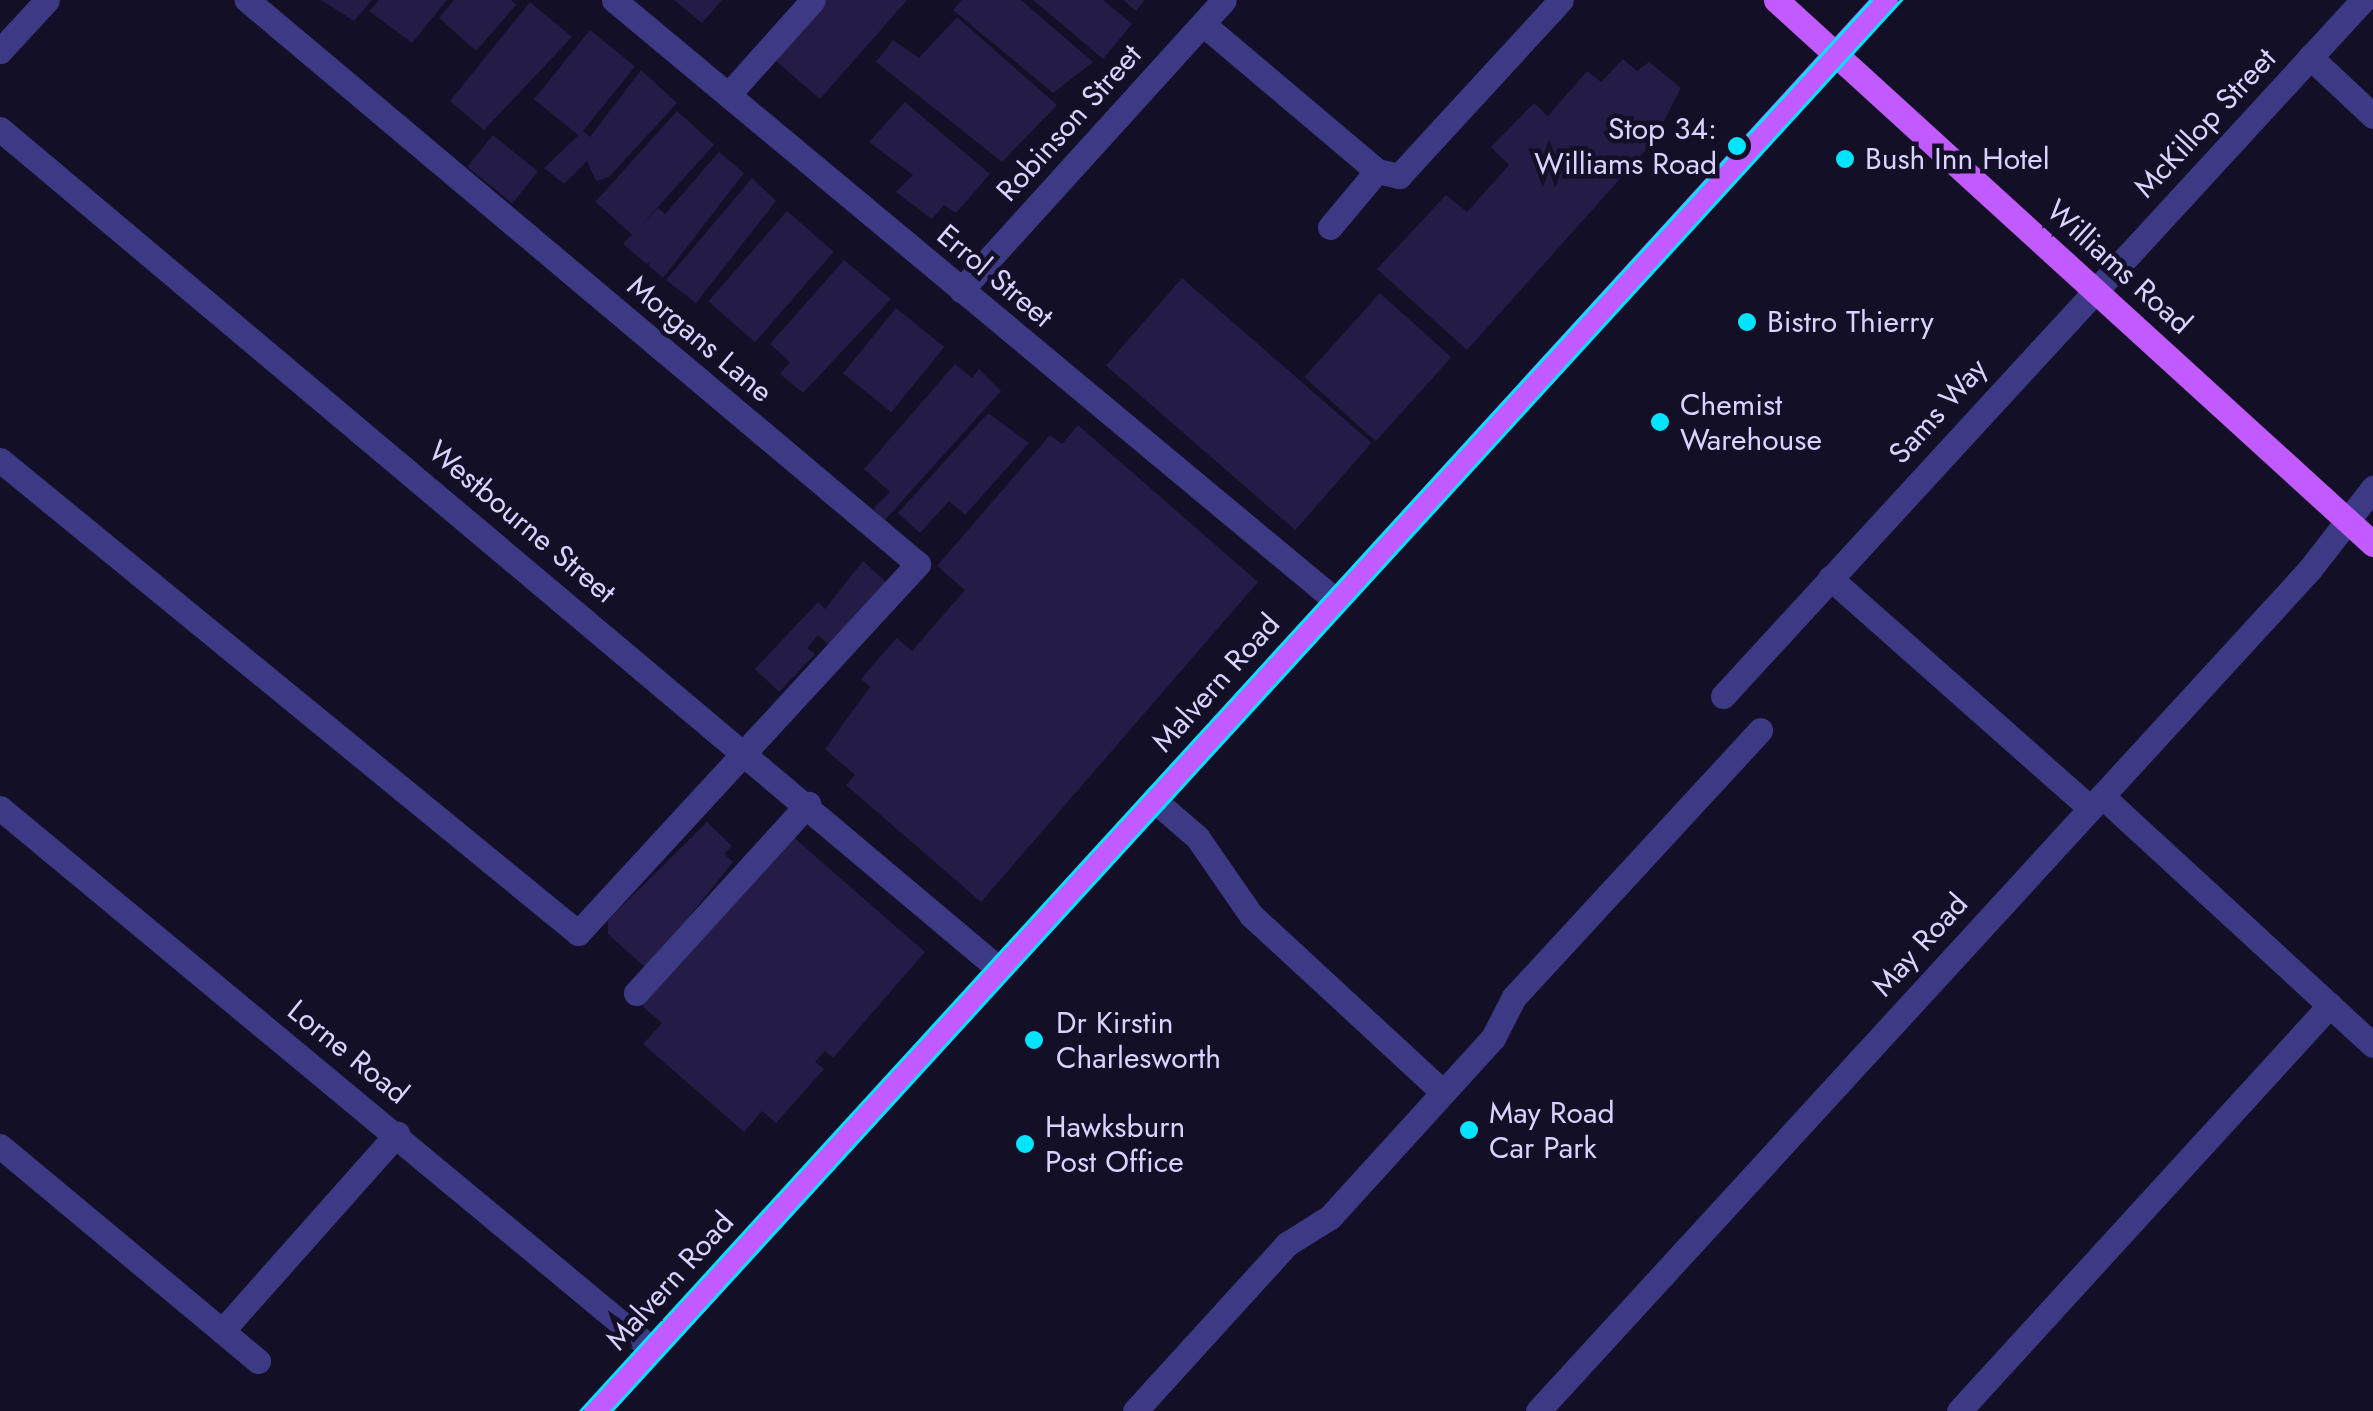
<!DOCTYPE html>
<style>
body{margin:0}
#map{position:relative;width:2373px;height:1411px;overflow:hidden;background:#130f26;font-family:Jost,sans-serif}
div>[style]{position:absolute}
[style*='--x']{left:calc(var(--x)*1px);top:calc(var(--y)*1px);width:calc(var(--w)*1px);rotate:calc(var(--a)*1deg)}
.building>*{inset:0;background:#241b47;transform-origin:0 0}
.minor>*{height:25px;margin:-12.5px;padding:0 12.5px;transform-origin:12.5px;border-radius:12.5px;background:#3d3a85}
.major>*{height:25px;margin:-12.5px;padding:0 12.5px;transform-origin:12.5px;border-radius:12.5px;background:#c25bff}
.tram>*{height:2.5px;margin:-1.25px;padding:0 1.25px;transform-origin:1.25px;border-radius:1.25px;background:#00e5ff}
.dots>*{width:28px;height:28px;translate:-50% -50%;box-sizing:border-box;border:5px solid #130f26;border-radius:50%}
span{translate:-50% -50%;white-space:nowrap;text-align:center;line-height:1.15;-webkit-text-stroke:9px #130f26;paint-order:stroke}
.street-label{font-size:30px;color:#d9d4ff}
.poi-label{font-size:30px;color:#d9d4ff}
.right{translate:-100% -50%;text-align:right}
.left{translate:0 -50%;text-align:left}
</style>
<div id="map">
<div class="building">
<i style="clip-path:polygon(321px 0,372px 0,354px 21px)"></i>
<i style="clip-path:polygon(379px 0,447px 0,412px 43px,369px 11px)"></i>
<i style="clip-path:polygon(454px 0,511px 0,516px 5px,476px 51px,439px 18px)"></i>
<i style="clip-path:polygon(674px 0,722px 0,702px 23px)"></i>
<i style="clip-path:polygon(821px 0,907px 0,820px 99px,769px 55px)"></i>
<i style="clip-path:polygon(962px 0,1021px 0,1093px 62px,1053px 93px,953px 10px)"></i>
<i style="clip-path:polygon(1033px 0,1103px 0,1132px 24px,1103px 59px)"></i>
<i style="clip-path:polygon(1123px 0,1145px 0,1136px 11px)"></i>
<i style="clip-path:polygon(530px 2px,572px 37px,484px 130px,450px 101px)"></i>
<i style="clip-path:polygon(957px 17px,1057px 105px,1002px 162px,876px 62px,893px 40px,919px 58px)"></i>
<i style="left:590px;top:30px;width:58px;height:89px;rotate:39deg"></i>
<i style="clip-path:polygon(1623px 59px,1637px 71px,1649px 62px,1681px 88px,1653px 142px,1467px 350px,1377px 269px,1446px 195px,1467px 212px,1509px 165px,1491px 147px,1534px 103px,1548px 116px,1587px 71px,1601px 82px)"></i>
<i style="clip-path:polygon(641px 70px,677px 103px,609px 177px,596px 181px,587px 161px,564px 184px,544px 168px,583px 131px,590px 137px)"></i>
<i style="clip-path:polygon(905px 102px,990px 174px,956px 213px,944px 205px,932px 219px,896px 192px,913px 175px,869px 142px)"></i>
<i style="left:677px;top:111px;width:50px;height:122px;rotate:42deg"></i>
<i style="left:493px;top:135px;width:58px;height:41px;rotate:39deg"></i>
<i style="clip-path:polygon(719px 152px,744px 173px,663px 278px,623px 244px,658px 208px,665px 214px)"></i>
<i style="clip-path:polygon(752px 178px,776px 201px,696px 303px,666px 280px)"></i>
<i style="left:787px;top:211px;width:62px;height:120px;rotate:41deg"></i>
<i style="clip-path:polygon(844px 260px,891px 299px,803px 393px,780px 374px,790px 362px,770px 344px)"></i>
<i style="left:1182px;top:278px;width:251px;height:116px;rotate:41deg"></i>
<i style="left:1380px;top:293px;width:96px;height:113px;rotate:42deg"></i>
<i style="left:896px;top:308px;width:62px;height:84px;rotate:39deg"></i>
<i style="clip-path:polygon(955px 364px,972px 378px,979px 369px,1001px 391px,885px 520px,873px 509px,890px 492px,864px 469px)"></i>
<i style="clip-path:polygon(988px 413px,1029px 443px,965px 515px,949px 501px,920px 533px,898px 513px)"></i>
<i style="clip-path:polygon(1078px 425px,1258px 582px,981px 902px,846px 785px,855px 775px,825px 749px,870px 687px,861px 679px,879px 658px,897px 638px,912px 651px,965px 590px,937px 566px,1050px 435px,1062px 444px)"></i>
<i style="clip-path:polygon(863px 561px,888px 584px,830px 646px,818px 635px,807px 648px,815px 654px,779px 692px,755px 669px,818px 602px,825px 609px)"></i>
<i style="clip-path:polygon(707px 822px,732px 846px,724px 854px,733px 862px,647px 969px,608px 934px,608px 920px)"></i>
<i style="clip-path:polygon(791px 835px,925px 952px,833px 1058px,825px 1051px,815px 1062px,824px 1069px,776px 1123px,762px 1111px,744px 1132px,643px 1044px,662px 1023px,642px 1006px)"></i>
</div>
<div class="minor">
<i style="--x:614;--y:0;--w:939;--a:39.77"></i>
<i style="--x:1203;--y:24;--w:228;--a:40.2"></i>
<i style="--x:0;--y:51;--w:69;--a:-47.3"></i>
<i style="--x:2310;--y:57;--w:86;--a:43.1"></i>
<i style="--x:728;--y:95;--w:127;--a:-48.2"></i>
<i style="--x:0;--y:129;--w:1305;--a:40.06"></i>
<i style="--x:1330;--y:227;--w:73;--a:-50"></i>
<i style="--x:1377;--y:171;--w:23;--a:13"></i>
<i style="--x:1399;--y:176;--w:239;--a:-47.4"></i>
<i style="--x:961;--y:290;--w:391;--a:-47.8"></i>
<i style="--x:0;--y:460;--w:747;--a:39.29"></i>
<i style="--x:578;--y:933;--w:502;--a:-47.34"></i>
<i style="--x:918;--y:564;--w:877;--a:-139.95"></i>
<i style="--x:1830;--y:578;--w:347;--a:41.5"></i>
<i style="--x:1723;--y:696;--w:946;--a:-47.4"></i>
<i style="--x:2102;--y:796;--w:368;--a:42.6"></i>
<i style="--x:1154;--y:800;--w:57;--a:40.7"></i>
<i style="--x:1197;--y:837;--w:95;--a:55.3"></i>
<i style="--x:1251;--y:915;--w:261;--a:42.7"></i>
<i style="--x:0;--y:808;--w:847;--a:39.68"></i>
<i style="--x:636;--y:993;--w:256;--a:-47.7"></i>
<i style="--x:0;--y:1146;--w:289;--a:39.8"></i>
<i style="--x:222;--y:1331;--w:264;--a:-48.4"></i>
<i style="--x:222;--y:1331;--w:47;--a:39.8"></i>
<i style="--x:1135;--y:1411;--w:226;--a:-47.7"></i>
<i style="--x:1287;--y:1244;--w:51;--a:-32.1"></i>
<i style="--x:1330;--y:1217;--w:242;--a:-47.7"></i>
<i style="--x:1493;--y:1038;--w:46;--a:-62.9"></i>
<i style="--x:1514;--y:997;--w:363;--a:-47.3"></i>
<i style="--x:1538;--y:1411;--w:1142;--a:-47.48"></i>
<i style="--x:2310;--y:569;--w:103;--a:-52.1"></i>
<i style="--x:1959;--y:1411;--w:550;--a:-47.58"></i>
</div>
<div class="major">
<i style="--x:1776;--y:0;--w:808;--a:42.34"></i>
<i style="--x:596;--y:1411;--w:1911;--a:-47.59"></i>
</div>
<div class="tram">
<i style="--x:580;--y:1411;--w:1912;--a:-47.54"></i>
<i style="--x:611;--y:1411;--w:1912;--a:-47.57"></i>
</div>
<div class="dots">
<i style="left:1737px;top:146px;background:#00e5ff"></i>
<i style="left:1845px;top:159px;background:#00e5ff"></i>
<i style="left:1747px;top:322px;background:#00e5ff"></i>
<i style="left:1660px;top:422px;background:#00e5ff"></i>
<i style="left:1034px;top:1040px;background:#00e5ff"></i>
<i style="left:1469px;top:1130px;background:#00e5ff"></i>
<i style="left:1025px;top:1144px;background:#00e5ff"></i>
</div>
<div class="street-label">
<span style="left:1069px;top:123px;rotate:-48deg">Robinson Street</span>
<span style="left:2205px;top:123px;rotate:-47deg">McKillop Street</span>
<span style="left:2119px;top:267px;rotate:42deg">Williams Road</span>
<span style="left:995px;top:276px;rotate:40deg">Errol Street</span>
<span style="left:700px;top:339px;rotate:40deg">Morgans Lane</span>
<span style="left:1938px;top:411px;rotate:-48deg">Sams Way</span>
<span style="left:522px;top:522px;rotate:40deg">Westbourne Street</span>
<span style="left:1216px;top:683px;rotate:-48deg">Malvern Road</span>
<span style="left:1920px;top:945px;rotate:-48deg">May Road</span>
<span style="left:348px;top:1052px;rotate:39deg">Lorne Road</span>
<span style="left:670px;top:1281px;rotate:-48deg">Malvern Road</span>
</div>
<div class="poi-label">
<span class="right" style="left:1717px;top:146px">Stop 34:<br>Williams Road</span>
<span class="left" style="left:1865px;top:159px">Bush Inn Hotel</span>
<span class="left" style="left:1767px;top:322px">Bistro Thierry</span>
<span class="left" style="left:1680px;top:422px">Chemist<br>Warehouse</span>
<span class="left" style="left:1056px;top:1040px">Dr Kirstin<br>Charlesworth</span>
<span class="left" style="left:1489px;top:1130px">May Road<br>Car Park</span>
<span class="left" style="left:1045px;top:1144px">Hawksburn<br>Post Office</span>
</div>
</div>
